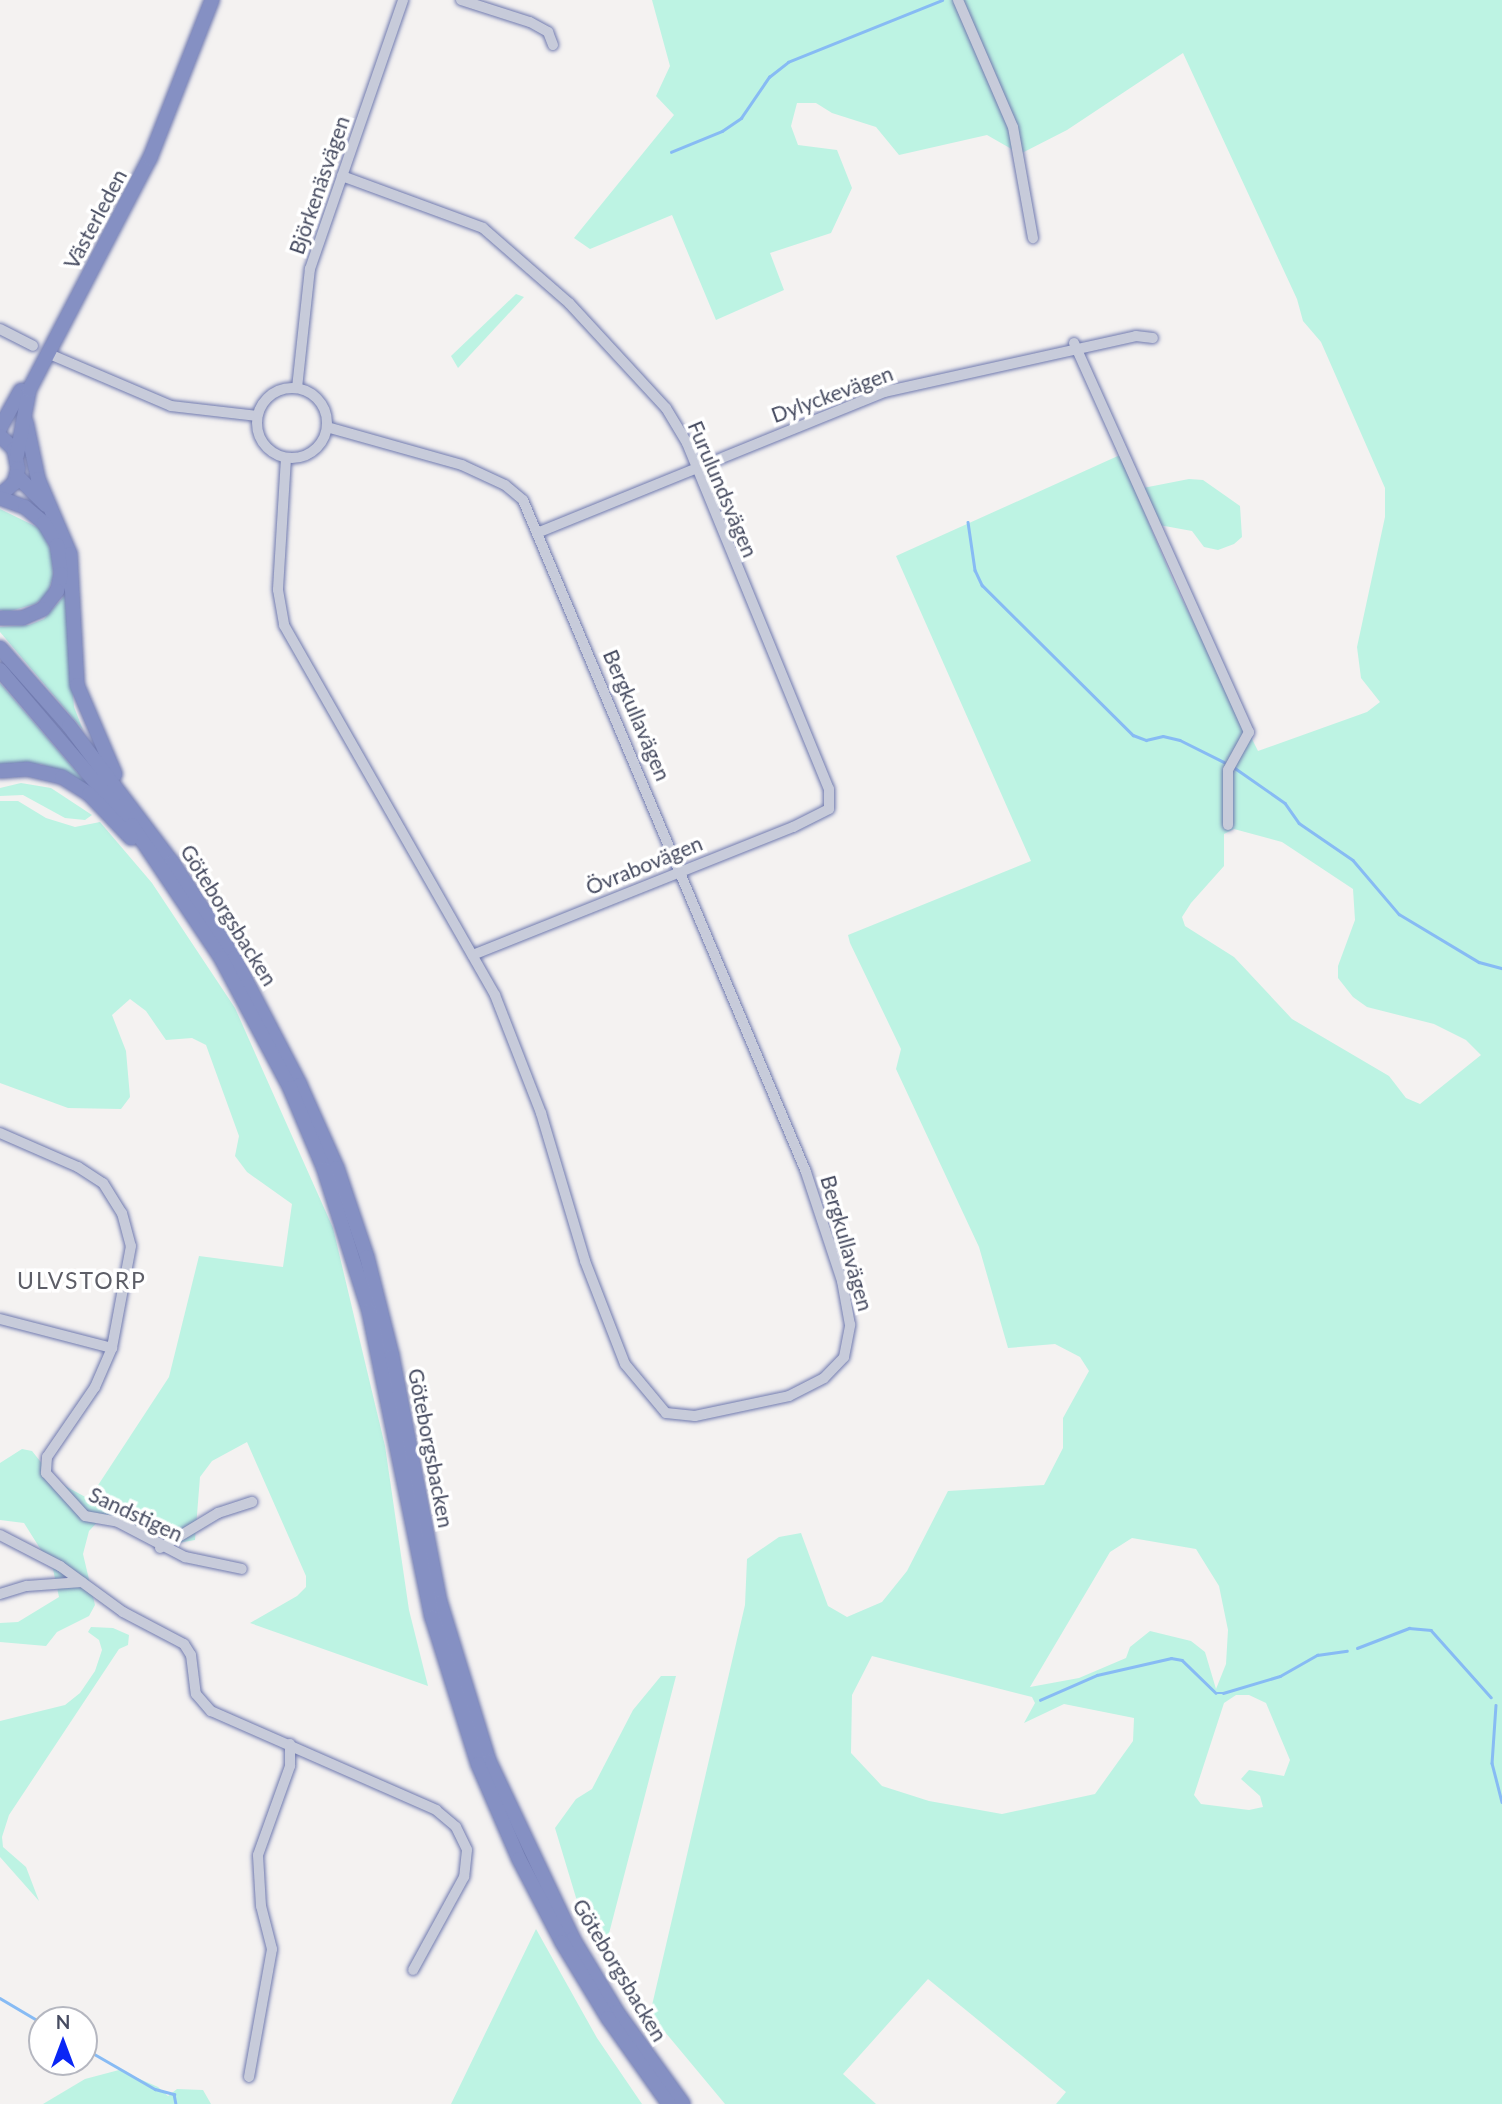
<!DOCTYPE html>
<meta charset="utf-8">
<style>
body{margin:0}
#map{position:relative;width:1502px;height:2104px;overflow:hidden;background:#f4f2f1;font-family:Lato,sans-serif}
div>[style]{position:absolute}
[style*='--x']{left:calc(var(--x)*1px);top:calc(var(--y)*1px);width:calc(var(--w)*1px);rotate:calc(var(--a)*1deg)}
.green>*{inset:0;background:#bdf3e3}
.stream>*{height:2.5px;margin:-1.25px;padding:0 1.25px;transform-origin:1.25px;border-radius:1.25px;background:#87bbf4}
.roads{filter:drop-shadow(0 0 2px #707aaf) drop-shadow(0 0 2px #707aaf)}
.minor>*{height:10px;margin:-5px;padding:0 5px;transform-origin:5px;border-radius:5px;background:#c7cbda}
.minor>.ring{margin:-5px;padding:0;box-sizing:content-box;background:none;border:10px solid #c7cbda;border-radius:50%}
.highway>*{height:14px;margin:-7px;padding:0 7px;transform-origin:7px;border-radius:7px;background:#8590c3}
span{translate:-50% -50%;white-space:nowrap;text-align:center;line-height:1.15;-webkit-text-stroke:7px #fff;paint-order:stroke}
.street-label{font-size:21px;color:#474c61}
.neighbourhood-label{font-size:23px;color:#5d5e67;letter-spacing:2px}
.north{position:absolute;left:28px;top:2006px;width:70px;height:70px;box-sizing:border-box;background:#fff;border:2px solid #b5b7c0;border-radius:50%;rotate:0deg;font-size:19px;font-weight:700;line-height:28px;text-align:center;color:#474c61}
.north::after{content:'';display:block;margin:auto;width:24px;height:32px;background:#0a26f5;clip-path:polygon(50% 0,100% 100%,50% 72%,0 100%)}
</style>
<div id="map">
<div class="green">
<i style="clip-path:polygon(evenodd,652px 0,1502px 0,1502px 2104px,1056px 2104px,1066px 2092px,928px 1979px,843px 2074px,876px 2104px,725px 2104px,650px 2014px,745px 1605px,747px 1559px,779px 1537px,801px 1533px,828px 1606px,847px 1617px,882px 1602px,907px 1571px,948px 1491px,1044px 1485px,1063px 1448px,1063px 1418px,1089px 1371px,1080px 1357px,1055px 1344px,1008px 1348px,979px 1247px,896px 1069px,901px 1049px,850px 943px,848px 935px,1031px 861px,896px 556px,1120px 455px,1175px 585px,1258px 751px,1367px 712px,1380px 702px,1361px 678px,1357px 647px,1385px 517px,1385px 488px,1321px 342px,1303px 321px,1297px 299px,1183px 53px,1067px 130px,1020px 154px,987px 135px,899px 155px,876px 127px,832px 113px,816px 103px,797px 103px,791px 126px,798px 145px,837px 150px,852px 188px,831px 233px,770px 253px,784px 290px,716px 320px,672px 215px,590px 249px,574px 238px,674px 115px,656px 96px,670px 66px,652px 0,1234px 829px,1282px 842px,1353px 889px,1355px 920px,1338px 966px,1338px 978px,1353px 997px,1367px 1007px,1434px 1024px,1466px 1040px,1481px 1055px,1420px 1104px,1406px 1098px,1389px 1076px,1292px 1019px,1234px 957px,1185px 926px,1182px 917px,1191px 903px,1224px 866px,1224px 834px,1234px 829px,652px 0,1132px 1538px,1196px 1549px,1219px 1586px,1228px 1630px,1226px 1664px,1216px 1689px,1205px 1652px,1191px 1641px,1150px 1631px,1130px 1647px,1126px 1658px,1079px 1678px,1030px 1687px,1110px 1552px,1132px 1538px,652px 0,872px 1656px,1032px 1697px,1035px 1703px,1024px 1723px,1064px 1704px,1134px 1718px,1133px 1741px,1095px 1794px,1002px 1814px,929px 1801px,882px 1786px,851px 1753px,852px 1695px,872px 1656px,652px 0,1236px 1695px,1249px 1695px,1266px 1703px,1290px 1760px,1284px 1776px,1249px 1770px,1241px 1779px,1260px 1796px,1263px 1807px,1249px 1810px,1201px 1804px,1194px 1795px,1224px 1703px,1236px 1695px)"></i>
<i style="clip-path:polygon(516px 294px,524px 297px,458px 368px,451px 356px)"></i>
<i style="clip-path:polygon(1189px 479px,1203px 480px,1240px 506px,1242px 537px,1234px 544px,1218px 550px,1204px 547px,1192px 531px,1159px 525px,1143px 488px)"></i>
<i style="clip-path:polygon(0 509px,41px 529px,52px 554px,53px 577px,47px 595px,35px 604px,7px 612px,0 610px)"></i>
<i style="clip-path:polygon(65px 595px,74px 707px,83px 730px,0 632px,0 627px,29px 625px,44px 619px)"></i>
<i style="clip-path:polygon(0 683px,86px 783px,41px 764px,0 766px)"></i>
<i style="clip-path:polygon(21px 783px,51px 788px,92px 815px,85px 820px,65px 818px,23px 795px,0 796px,0 788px)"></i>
<i style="clip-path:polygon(0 801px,18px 801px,46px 818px,75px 827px,100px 822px,152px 883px,235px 1008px,333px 1228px,385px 1446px,409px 1610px,428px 1686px,250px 1623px,297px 1596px,306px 1587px,306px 1576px,247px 1442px,212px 1461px,200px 1477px,195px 1540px,178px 1543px,104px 1515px,89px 1531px,83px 1554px,95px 1605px,89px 1616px,57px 1632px,46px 1646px,0 1642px,0 1623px,18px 1622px,59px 1597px,53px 1569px,24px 1523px,0 1520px,0 1463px,22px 1449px,32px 1451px,56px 1481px,89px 1499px,169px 1377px,199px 1256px,283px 1267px,292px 1204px,247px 1172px,235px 1156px,239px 1136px,206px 1045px,192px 1038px,166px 1040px,146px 1011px,130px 999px,112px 1015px,126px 1051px,130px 1097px,121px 1109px,68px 1108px,0 1083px)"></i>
<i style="clip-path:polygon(91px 1627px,113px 1628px,129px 1635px,128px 1645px,119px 1649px,9px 1815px,2px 1837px,3px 1847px,26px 1867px,39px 1901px,0 1857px,0 1721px,65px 1705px,80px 1693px,95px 1671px,102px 1650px,99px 1640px,88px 1632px)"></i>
<i style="clip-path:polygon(661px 1676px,676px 1676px,606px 1945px,577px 1901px,555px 1828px,576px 1799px,592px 1789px,633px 1710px)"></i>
<i style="clip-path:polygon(536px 1929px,597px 2038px,642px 2104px,451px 2104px)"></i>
<i style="clip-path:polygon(119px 2070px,158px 2087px,168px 2096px,177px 2089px,203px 2090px,211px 2104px,43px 2104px,85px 2079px)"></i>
</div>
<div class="stream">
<i style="--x:671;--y:152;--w:55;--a:-22.4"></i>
<i style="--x:722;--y:131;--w:23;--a:-34"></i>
<i style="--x:741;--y:118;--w:50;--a:-55.7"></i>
<i style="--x:769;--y:77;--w:24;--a:-38"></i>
<i style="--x:788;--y:62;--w:166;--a:-21.9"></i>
<i style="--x:968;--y:522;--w:49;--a:81.7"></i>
<i style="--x:975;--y:570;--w:17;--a:65"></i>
<i style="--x:982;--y:585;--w:213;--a:44.8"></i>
<i style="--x:1133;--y:735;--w:14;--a:21"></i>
<i style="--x:1146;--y:740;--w:17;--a:-13"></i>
<i style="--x:1163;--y:736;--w:17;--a:13"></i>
<i style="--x:1180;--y:740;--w:49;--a:26.6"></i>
<i style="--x:1235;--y:768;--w:61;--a:35"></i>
<i style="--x:1285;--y:803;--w:24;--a:55"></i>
<i style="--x:1299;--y:823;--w:65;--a:34.4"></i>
<i style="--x:1353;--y:860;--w:71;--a:49.6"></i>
<i style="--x:1399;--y:914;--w:93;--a:31"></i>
<i style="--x:1479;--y:962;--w:24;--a:15"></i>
<i style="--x:1357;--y:1648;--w:56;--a:-21"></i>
<i style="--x:1409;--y:1628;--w:22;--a:5"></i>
<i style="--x:1431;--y:1630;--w:90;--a:48.2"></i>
<i style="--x:1040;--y:1700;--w:62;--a:-23.7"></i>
<i style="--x:1097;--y:1675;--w:76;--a:-12.9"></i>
<i style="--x:1171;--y:1658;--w:11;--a:10"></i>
<i style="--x:1182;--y:1660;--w:47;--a:44.1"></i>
<i style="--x:1216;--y:1693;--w:7;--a:0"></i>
<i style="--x:1223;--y:1693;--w:59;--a:-16.6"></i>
<i style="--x:1280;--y:1676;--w:43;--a:-29.6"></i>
<i style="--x:1317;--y:1655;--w:30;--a:-8"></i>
<i style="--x:1496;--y:1705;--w:58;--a:93.9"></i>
<i style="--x:1492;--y:1763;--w:40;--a:75.6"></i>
<i style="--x:0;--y:1998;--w:49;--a:30.8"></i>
<i style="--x:84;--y:2048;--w:82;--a:30"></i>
<i style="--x:155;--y:2089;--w:20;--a:15"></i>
<i style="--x:174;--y:2094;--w:10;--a:79"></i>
</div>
<div class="roads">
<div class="minor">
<i style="--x:461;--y:0;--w:72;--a:17.7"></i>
<i style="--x:530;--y:22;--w:21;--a:29"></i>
<i style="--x:548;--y:32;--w:14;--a:69"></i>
<i style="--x:958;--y:0;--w:138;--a:66.6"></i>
<i style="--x:1013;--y:127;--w:113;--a:79.8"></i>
<i style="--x:342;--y:176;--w:150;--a:20.2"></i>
<i style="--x:483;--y:228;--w:114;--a:41.1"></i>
<i style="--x:569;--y:303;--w:143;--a:47.3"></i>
<i style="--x:666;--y:408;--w:41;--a:59"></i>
<i style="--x:687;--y:443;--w:374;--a:67.7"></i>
<i style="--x:829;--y:789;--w:20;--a:90"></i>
<i style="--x:829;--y:809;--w:40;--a:153.4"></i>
<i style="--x:793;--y:827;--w:345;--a:158.2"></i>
<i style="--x:0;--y:329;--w:37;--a:27"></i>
<i style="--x:1074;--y:343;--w:427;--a:65.8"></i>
<i style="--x:1249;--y:732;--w:43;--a:118.9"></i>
<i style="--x:1228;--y:770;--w:55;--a:90"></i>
<i style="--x:54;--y:356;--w:127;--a:23.1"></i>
<i style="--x:171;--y:406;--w:87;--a:6.6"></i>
<i style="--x:297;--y:388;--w:120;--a:-83.8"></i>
<i style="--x:310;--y:269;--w:285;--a:-70.9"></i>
<i class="ring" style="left:257px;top:388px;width:60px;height:60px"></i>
<i style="--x:286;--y:458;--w:132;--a:93.5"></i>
<i style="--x:278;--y:590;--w:36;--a:80"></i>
<i style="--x:284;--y:625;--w:426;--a:60.3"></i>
<i style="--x:495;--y:995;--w:127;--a:68.7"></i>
<i style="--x:541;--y:1113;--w:154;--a:73.4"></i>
<i style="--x:585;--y:1261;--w:110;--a:68.8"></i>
<i style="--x:625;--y:1364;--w:64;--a:50.1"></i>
<i style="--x:666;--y:1413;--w:29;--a:6"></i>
<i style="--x:695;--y:1416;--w:96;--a:-12"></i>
<i style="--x:789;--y:1396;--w:39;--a:-27"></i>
<i style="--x:824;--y:1378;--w:29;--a:-46"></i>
<i style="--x:844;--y:1357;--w:33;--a:-79"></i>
<i style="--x:850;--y:1325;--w:45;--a:-100.3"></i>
<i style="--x:842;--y:1281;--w:115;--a:-108.3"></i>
<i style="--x:806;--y:1172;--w:729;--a:-112.84"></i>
<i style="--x:523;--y:500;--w:23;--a:-140"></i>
<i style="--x:505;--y:485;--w:47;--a:-155.1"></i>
<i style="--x:462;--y:465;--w:140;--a:-164.3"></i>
<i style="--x:537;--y:533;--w:375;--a:-22.1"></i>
<i style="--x:884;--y:392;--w:258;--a:-12.5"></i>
<i style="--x:1136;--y:336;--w:17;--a:7"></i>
<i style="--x:0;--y:1133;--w:85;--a:23.6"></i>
<i style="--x:78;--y:1167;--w:30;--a:33"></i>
<i style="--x:103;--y:1183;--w:36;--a:58"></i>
<i style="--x:122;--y:1213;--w:34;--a:75"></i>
<i style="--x:131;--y:1246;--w:104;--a:100.6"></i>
<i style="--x:112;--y:1348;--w:43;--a:113.6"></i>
<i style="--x:95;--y:1387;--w:85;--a:124.4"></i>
<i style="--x:47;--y:1457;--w:16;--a:94"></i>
<i style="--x:46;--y:1473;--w:58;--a:47.8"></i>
<i style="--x:85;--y:1516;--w:34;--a:10"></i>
<i style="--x:118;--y:1522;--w:76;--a:27.6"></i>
<i style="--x:185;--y:1557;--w:58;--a:11.9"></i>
<i style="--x:0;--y:1319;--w:116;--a:14.5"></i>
<i style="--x:0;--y:1535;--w:68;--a:27.3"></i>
<i style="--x:60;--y:1566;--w:78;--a:36.1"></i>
<i style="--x:123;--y:1612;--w:69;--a:27.7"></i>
<i style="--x:184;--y:1644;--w:13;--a:58"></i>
<i style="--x:191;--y:1655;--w:39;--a:83"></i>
<i style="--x:196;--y:1694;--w:23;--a:49"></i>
<i style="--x:211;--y:1711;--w:246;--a:23.7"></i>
<i style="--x:436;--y:1810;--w:26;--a:40"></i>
<i style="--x:456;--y:1827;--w:25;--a:64"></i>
<i style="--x:467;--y:1850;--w:27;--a:96"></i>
<i style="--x:464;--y:1877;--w:106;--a:118.7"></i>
<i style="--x:160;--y:1548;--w:68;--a:-31.1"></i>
<i style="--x:218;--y:1513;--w:36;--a:-18"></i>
<i style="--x:0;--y:1594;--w:28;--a:-17"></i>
<i style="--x:27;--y:1586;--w:55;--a:-4.2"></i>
<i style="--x:249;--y:2077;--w:130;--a:-79.8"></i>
<i style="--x:272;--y:1949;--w:44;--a:-104.3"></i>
<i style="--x:261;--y:1906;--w:51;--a:-93.4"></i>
<i style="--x:258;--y:1855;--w:95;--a:-70.2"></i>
<i style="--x:290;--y:1766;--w:22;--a:-90"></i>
</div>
<div class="highway">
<i style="--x:26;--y:422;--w:58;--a:78.1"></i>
<i style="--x:38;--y:479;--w:82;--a:66.9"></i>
<i style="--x:70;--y:554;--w:131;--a:86.9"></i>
<i style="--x:77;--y:685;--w:97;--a:66.9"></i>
<i style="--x:0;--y:428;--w:43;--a:-61.1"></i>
<i style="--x:0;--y:436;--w:19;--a:43"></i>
<i style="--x:14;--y:449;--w:20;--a:79"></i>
<i style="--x:18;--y:469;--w:15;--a:106"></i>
<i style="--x:14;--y:483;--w:18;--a:139"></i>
<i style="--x:17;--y:455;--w:66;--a:-79.5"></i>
<i style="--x:29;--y:390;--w:262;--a:-62.5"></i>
<i style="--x:150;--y:158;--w:170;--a:-68.6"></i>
<i style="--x:17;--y:476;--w:41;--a:45"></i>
<i style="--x:0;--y:498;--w:27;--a:20"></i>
<i style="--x:25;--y:507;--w:25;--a:40"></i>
<i style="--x:44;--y:523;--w:26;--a:59"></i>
<i style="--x:57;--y:545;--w:29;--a:82"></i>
<i style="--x:61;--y:574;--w:17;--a:103"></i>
<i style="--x:57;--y:591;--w:23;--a:128"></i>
<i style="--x:43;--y:609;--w:22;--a:156"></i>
<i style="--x:23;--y:618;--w:23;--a:180"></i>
<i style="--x:0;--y:648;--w:104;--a:48.5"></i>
<i style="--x:69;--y:726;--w:171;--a:52.9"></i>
<i style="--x:172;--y:862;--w:114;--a:57.1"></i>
<i style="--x:234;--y:958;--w:143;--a:62.5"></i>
<i style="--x:300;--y:1085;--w:91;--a:66"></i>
<i style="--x:337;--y:1168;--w:94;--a:71.4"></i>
<i style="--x:367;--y:1257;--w:102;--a:75.8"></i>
<i style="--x:392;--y:1356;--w:251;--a:79"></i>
<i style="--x:440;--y:1602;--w:166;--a:72.9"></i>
<i style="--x:489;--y:1761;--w:197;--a:64.7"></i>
<i style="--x:573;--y:1939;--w:85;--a:58.9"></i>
<i style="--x:617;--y:2012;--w:113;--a:54.3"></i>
<i style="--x:0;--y:670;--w:204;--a:49.6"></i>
<i style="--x:132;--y:825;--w:160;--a:56.2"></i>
<i style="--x:221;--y:958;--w:147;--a:62"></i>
<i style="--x:290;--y:1088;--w:88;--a:67.2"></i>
<i style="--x:324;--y:1169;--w:149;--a:72.4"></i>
<i style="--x:369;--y:1311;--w:312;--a:78.4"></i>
<i style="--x:432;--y:1617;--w:154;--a:72.6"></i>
<i style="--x:478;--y:1764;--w:103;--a:66.7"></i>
<i style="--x:519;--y:1859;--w:93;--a:62.6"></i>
<i style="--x:562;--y:1942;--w:89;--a:58.8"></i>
<i style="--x:608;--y:2018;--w:105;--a:54.7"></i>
<i style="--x:0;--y:771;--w:27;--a:-4"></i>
<i style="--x:27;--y:769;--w:36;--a:13"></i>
<i style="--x:62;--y:777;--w:32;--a:32"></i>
<i style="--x:89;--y:794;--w:61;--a:46.3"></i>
</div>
</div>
<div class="street-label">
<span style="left:319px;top:185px;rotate:-71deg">Björkenäsvägen</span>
<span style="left:95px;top:219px;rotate:-62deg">Västerleden</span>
<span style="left:832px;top:394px;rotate:-20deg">Dylyckevägen</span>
<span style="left:723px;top:489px;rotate:67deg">Furulundsvägen</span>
<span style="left:637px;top:715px;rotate:67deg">Bergkullavägen</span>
<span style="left:644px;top:865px;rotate:-22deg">Övrabovägen</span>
<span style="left:229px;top:915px;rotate:58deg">Göteborgsbacken</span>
<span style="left:847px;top:1243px;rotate:74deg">Bergkullavägen</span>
<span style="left:431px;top:1448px;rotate:79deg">Göteborgsbacken</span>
<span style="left:136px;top:1514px;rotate:25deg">Sandstigen</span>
<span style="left:620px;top:1970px;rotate:59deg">Göteborgsbacken</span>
</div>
<div class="neighbourhood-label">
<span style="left:82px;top:1280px">ULVSTORP</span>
</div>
<div class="north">N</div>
</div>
